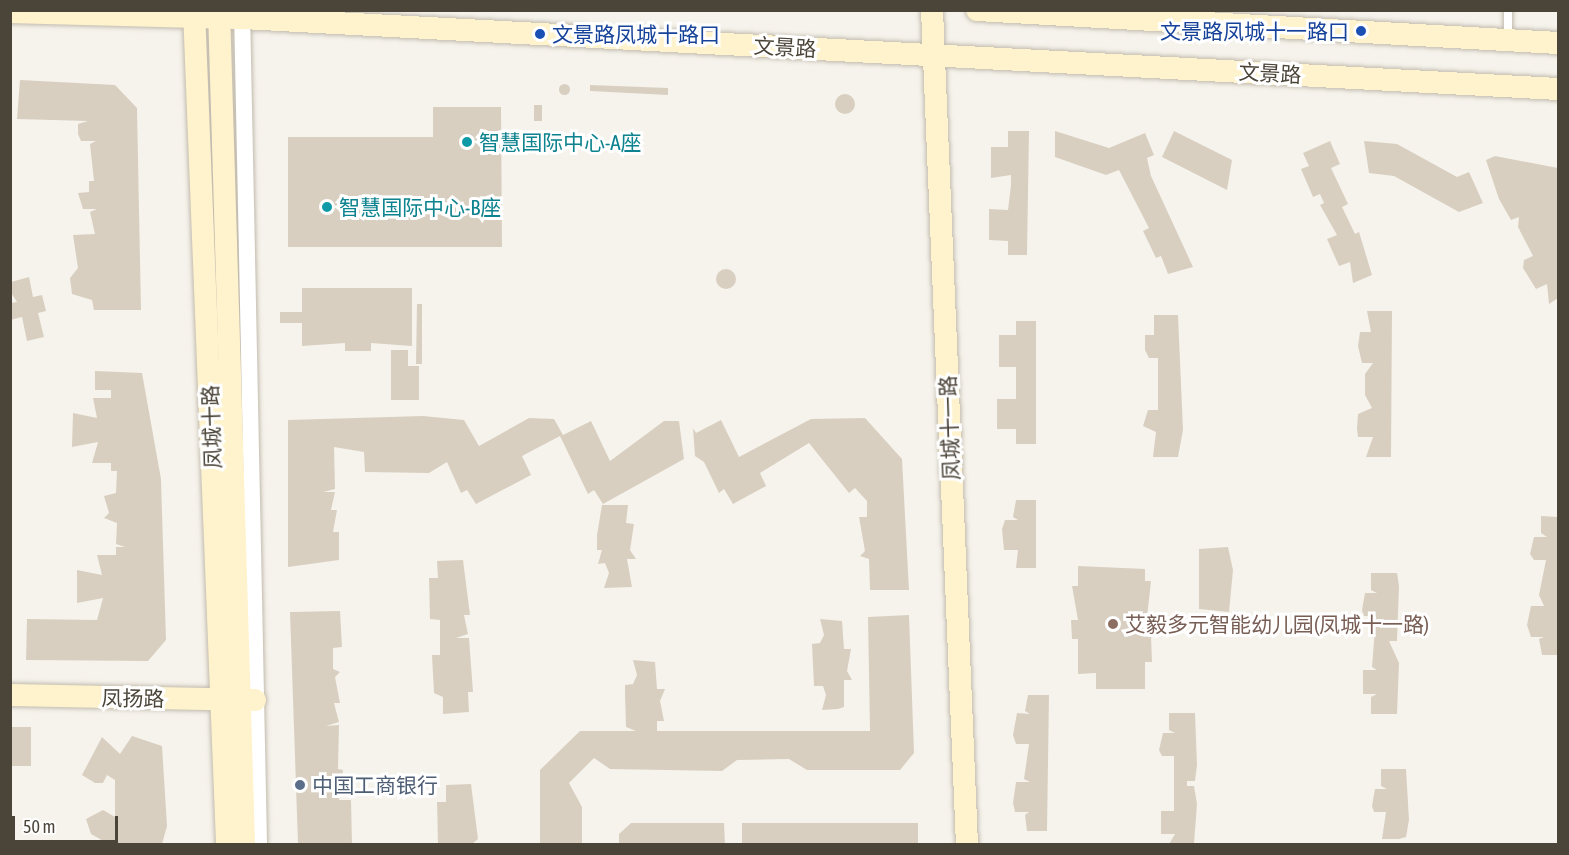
<!DOCTYPE html>
<meta charset="utf-8">
<style>
body{margin:0}
#map{position:relative;width:1569px;height:855px;overflow:hidden;background:#f6f3ec;font-family:"Asap Condensed","Noto Sans SC",sans-serif}
div>[style]{position:absolute}
[style*='--x']{left:calc(var(--x)*1px);top:calc(var(--y)*1px);width:calc(var(--w)*1px);rotate:calc(var(--a)*1deg)}
.building>*{inset:0;background:#d8cfc1;transform-origin:0 0}
.round{border-radius:50%}
.roads{filter:drop-shadow(0 0 2px #c2bbae) drop-shadow(0 0 2px #c2bbae)}
.lane>*{height:8px;margin:-4px;padding:0 4px;transform-origin:4px;border-radius:4px;background:#fff}
.street>*{height:16px;margin:-8px;padding:0 8px;transform-origin:8px;border-radius:8px;background:#fff}
.secondary>*{height:22px;margin:-11px;padding:0 11px;transform-origin:11px;border-radius:11px;background:#fff3cd}
.dots>*{width:16px;height:16px;translate:-50% -50%;box-sizing:border-box;border:3px solid #fff;border-radius:50%}
span{translate:-50% -50%;white-space:nowrap;text-align:center;line-height:1.15;-webkit-text-stroke:6px #fff;paint-order:stroke}
.transit-label{font-size:21px;color:#164399}
.right{translate:-100% -50%;text-align:right}
.left{translate:0 -50%;text-align:left}
.street-label{font-size:21px;color:#4b4439}
.culture-label{font-size:21px;color:#0d838f}
.education-label{font-size:21px;color:#785e54}
.service-label{font-size:21px;color:#4e5e75}
.frame{position:absolute;inset:0;border:12px solid #4b4439;pointer-events:none}
.scale{position:absolute;left:12px;top:816px;width:106px;height:27px;box-sizing:border-box;border:3px solid #4b4439;border-top:0;padding-left:8px;font-size:18px;line-height:21px;white-space:nowrap;color:#4b4439;-webkit-text-stroke:4px #fff;paint-order:stroke}
</style>
<div id="map">
<div class="building">
<i style="clip-path:polygon(20px 80px,115px 85px,137px 108px,141px 310px,94px 310px,92px 300px,72px 294px,70px 278px,78px 268px,73px 235px,95px 234px,90px 212px,97px 209px,83px 209px,78px 193px,89px 192px,89px 181px,94px 181px,90px 144px,96px 141px,81px 141px,78px 134px,78px 124px,88px 121px,17px 119px)"></i>
<i class="round" style="left:558.5px;top:83.5px;width:11px;height:11px"></i>
<i style="clip-path:polygon(590px 85px,668px 88px,668px 95px,590px 91px)"></i>
<i class="round" style="left:835px;top:94px;width:20px;height:20px"></i>
<i style="left:534px;top:105px;width:8px;height:16px"></i>
<i style="clip-path:polygon(433px 107px,501px 107px,502px 247px,288px 247px,288px 137px,433px 137px)"></i>
<i style="clip-path:polygon(1008px 131px,1029px 131px,1027px 255px,1008px 255px,1008px 241px,989px 240px,989px 209px,1008px 210px,1011px 185px,1011px 175px,991px 178px,991px 147px,1008px 147px)"></i>
<i style="clip-path:polygon(1055px 131px,1109px 148px,1145px 133px,1154px 155px,1147px 158px,1151px 176px,1193px 267px,1168px 274px,1161px 256px,1156px 258px,1143px 231px,1149px 228px,1119px 170px,1106px 175px,1055px 157px)"></i>
<i style="clip-path:polygon(1174px 131px,1232px 160px,1227px 190px,1162px 157px)"></i>
<i style="clip-path:polygon(1330px 141px,1340px 164px,1331px 168px,1348px 204px,1342px 207px,1355px 234px,1359px 232px,1372px 275px,1353px 283px,1350px 262px,1339px 266px,1327px 239px,1337px 235px,1320px 205px,1324px 203px,1320px 194px,1313px 197px,1301px 169px,1309px 166px,1303px 153px)"></i>
<i style="clip-path:polygon(1364px 141px,1397px 144px,1457px 177px,1469px 172px,1483px 203px,1459px 212px,1394px 176px,1369px 173px)"></i>
<i style="clip-path:polygon(1495px 156px,1558px 168px,1558px 298px,1549px 304px,1547px 284px,1536px 289px,1523px 268px,1524px 260px,1533px 256px,1518px 227px,1519px 217px,1511px 220px,1499px 199px,1486px 160px)"></i>
<i class="round" style="left:716px;top:269px;width:20px;height:20px"></i>
<i style="clip-path:polygon(29px 277px,33px 297px,42px 295px,46px 311px,38px 313px,44px 337px,27px 341px,22px 317px,10px 320px,10px 303px,17px 302px,10px 291px,11px 282px)"></i>
<i style="clip-path:polygon(302px 288px,412px 288px,412px 346px,371px 343px,371px 351px,345px 351px,345px 343px,302px 346px,302px 323px,280px 323px,280px 312px,302px 312px)"></i>
<i style="clip-path:polygon(417px 304px,422px 304px,422px 364px,416px 364px)"></i>
<i style="clip-path:polygon(1367px 311px,1392px 311px,1391px 457px,1366px 457px,1373px 437px,1358px 437px,1357px 429px,1358px 414px,1372px 408px,1365px 395px,1365px 374px,1373px 363px,1362px 363px,1358px 346px,1360px 332px,1371px 332px)"></i>
<i style="clip-path:polygon(1154px 315px,1178px 315px,1183px 430px,1178px 457px,1153px 457px,1156px 432px,1143px 426px,1148px 410px,1158px 410px,1158px 358px,1149px 358px,1145px 350px,1145px 335px,1154px 335px)"></i>
<i style="clip-path:polygon(1016px 321px,1036px 321px,1036px 444px,1016px 444px,1016px 429px,997px 429px,997px 399px,1016px 399px,1016px 367px,999px 367px,999px 335px,1016px 335px)"></i>
<i style="clip-path:polygon(391px 350px,408px 350px,408px 366px,419px 366px,419px 400px,391px 400px)"></i>
<i style="clip-path:polygon(95px 371px,142px 373px,161px 479px,166px 640px,148px 661px,26px 660px,27px 619px,97px 620px,103px 598px,77px 603px,77px 570px,102px 575px,97px 555px,116px 555px,116px 547px,125px 547px,116px 544px,117px 523px,104px 518px,109px 513px,104px 496px,116px 493px,117px 471px,111px 471px,111px 463px,92px 463px,98px 442px,72px 447px,73px 413px,97px 418px,93px 398px,111px 398px,111px 390px,95px 390px)"></i>
<i style="clip-path:polygon(423px 416px,464px 420px,479px 446px,529px 418px,554px 419px,563px 435px,591px 421px,610px 461px,664px 421px,679px 421px,684px 459px,603px 504px,594px 490px,588px 494px,560px 436px,522px 456px,531px 475px,476px 504px,467px 490px,461px 493px,447px 462px,429px 473px,365px 472px,364px 452px,334px 447px,335px 489px,323px 492px,335px 492px,331px 510px,337px 510px,333px 532px,339px 532px,339px 560px,288px 567px,288px 420px)"></i>
<i style="clip-path:polygon(865px 418px,902px 459px,909px 590px,870px 590px,869px 559px,860px 556px,865px 551px,859px 517px,867px 517px,867px 501px,855px 488px,849px 493px,809px 443px,760px 473px,766px 486px,733px 504px,724px 489px,719px 493px,704px 462px,695px 456px,693px 428px,696px 433px,721px 420px,739px 457px,811px 419px)"></i>
<i style="clip-path:polygon(1016px 500px,1036px 500px,1036px 568px,1016px 568px,1018px 550px,1004px 550px,1002px 529px,1005px 520px,1018px 520px,1013px 517px)"></i>
<i style="clip-path:polygon(602px 505px,628px 505px,626px 523px,634px 524px,630px 550px,636px 559px,627px 559px,632px 587px,604px 588px,609px 573px,605px 563px,598px 564px,602px 550px,597px 550px,597px 535px)"></i>
<i style="clip-path:polygon(1541px 516px,1558px 517px,1558px 655px,1542px 655px,1539px 639px,1544px 637px,1531px 637px,1527px 625px,1531px 606px,1544px 606px,1539px 595px,1546px 560px,1534px 560px,1530px 554px,1534px 537px,1547px 537px,1541px 533px)"></i>
<i style="clip-path:polygon(1228px 547px,1233px 570px,1229px 612px,1199px 609px,1199px 549px)"></i>
<i style="clip-path:polygon(463px 560px,470px 615px,464px 615px,468px 634px,456px 638px,469px 638px,473px 692px,468px 692px,469px 712px,443px 714px,443px 697px,434px 693px,432px 655px,440px 655px,440px 620px,430px 619px,429px 578px,438px 578px,437px 561px)"></i>
<i style="clip-path:polygon(1078px 566px,1145px 569px,1145px 581px,1151px 581px,1145px 636px,1151px 636px,1152px 662px,1145px 662px,1145px 689px,1096px 689px,1096px 673px,1078px 674px,1078px 639px,1072px 639px,1071px 620px,1078px 620px,1072px 586px,1078px 586px)"></i>
<i style="clip-path:polygon(1371px 573px,1397px 573px,1399px 586px,1397px 641px,1389px 641px,1399px 663px,1397px 714px,1371px 714px,1371px 697px,1377px 694px,1363px 694px,1363px 670px,1377px 670px,1372px 667px,1376px 616px,1364px 616px,1362px 610px,1365px 593px,1377px 593px,1371px 590px)"></i>
<i style="clip-path:polygon(340px 611px,342px 647px,333px 648px,333px 669px,340px 672px,335px 677px,340px 703px,334px 703px,339px 722px,326px 726px,339px 725px,338px 769px,343px 770px,339px 800px,351px 800px,352px 844px,298px 844px,290px 612px)"></i>
<i style="clip-path:polygon(909px 615px,914px 753px,900px 770px,807px 770px,789px 759px,737px 760px,722px 771px,610px 769px,594px 758px,569px 783px,582px 807px,582px 844px,540px 844px,540px 770px,580px 731px,636px 731px,626px 727px,625px 694px,625px 685px,633px 684px,637px 675px,633px 660px,655px 662px,657px 689px,665px 689px,660px 701px,664px 721px,657px 721px,657px 731px,870px 731px,868px 617px)"></i>
<i style="clip-path:polygon(820px 619px,842px 621px,844px 649px,851px 649px,847px 671px,852px 680px,844px 680px,844px 707px,838px 709px,822px 710px,826px 695px,823px 686px,814px 686px,812px 644px,820px 643px,824px 635px)"></i>
<i style="clip-path:polygon(1028px 695px,1049px 695px,1047px 831px,1027px 831px,1025px 815px,1029px 812px,1015px 812px,1013px 803px,1016px 782px,1030px 782px,1024px 779px,1029px 744px,1016px 744px,1013px 735px,1017px 713px,1030px 714px,1025px 711px)"></i>
<i style="clip-path:polygon(1169px 713px,1195px 713px,1197px 765px,1195px 781px,1187px 781px,1187px 786px,1194px 786px,1197px 804px,1194px 844px,1169px 844px,1175px 834px,1161px 834px,1161px 811px,1174px 811px,1174px 756px,1162px 756px,1159px 750px,1163px 733px,1175px 733px,1169px 730px)"></i>
<i style="left:10px;top:727px;width:21px;height:39px"></i>
<i style="clip-path:polygon(132px 736px,162px 746px,167px 826px,162px 844px,100px 844px,105px 842px,91px 834px,86px 819px,103px 810px,115px 817px,115px 780px,107px 775px,103px 783px,95px 783px,82px 775px,102px 737px,120px 754px)"></i>
<i style="clip-path:polygon(1381px 769px,1406px 769px,1409px 820px,1406px 837px,1399px 839px,1382px 839px,1386px 812px,1374px 812px,1372px 806px,1375px 789px,1387px 789px,1381px 786px)"></i>
<i style="clip-path:polygon(471px 784px,478px 839px,472px 844px,438px 844px,437px 802px,446px 802px,446px 785px)"></i>
<i style="clip-path:polygon(631px 823px,724px 823px,725px 844px,619px 844px,619px 834px)"></i>
<i style="left:742px;top:823px;width:176px;height:21px"></i>
</div>
<div class="roads">
<div class="lane">
<i style="--x:1508;--y:10;--w:29;--a:90"></i>
</div>
<div class="street">
<i style="--x:242;--y:10;--w:834;--a:88.83"></i>
</div>
<div class="secondary">
<i style="--x:194;--y:10;--w:835;--a:87.73"></i>
<i style="--x:219;--y:10;--w:834;--a:88.28"></i>
<i style="--x:932;--y:10;--w:835;--a:87.6"></i>
<i style="--x:977;--y:10;--w:582;--a:3.25"></i>
<i style="--x:10;--y:12;--w:233;--a:1.5"></i>
<i style="--x:243;--y:18;--w:1317;--a:3.09"></i>
<i style="--x:10;--y:695;--w:245;--a:1.2"></i>
</div>
</div>
<div class="dots">
<i style="left:1361px;top:31px;background:#1a4fb4"></i>
<i style="left:540px;top:34px;background:#1a4fb4"></i>
<i style="left:467px;top:142px;background:#0f9aa8"></i>
<i style="left:327px;top:207px;background:#0f9aa8"></i>
<i style="left:1113px;top:624px;background:#8d6e63"></i>
<i style="left:300px;top:785px;background:#5c6f8a"></i>
</div>
<div class="transit-label">
<span class="right" style="left:1349px;top:31px">文景路凤城十一路口</span>
<span class="left" style="left:552px;top:34px">文景路凤城十路口</span>
</div>
<div class="street-label">
<span style="left:785px;top:47px;rotate:3deg">文景路</span>
<span style="left:1270px;top:73px;rotate:3deg">文景路</span>
<span style="left:211px;top:427px;rotate:-92deg">凤城十路</span>
<span style="left:949px;top:428px;rotate:-92deg">凤城十一路</span>
<span style="left:133px;top:698px;rotate:1deg">凤扬路</span>
</div>
<div class="culture-label">
<span class="left" style="left:479px;top:142px">智慧国际中心-A座</span>
<span class="left" style="left:339px;top:207px">智慧国际中心-B座</span>
</div>
<div class="education-label">
<span class="left" style="left:1125px;top:624px">艾毅多元智能幼儿园(凤城十一路)</span>
</div>
<div class="service-label">
<span class="left" style="left:312px;top:785px">中国工商银行</span>
</div>
<div class="frame"></div>
<div class="scale">50 m</div>
</div>
